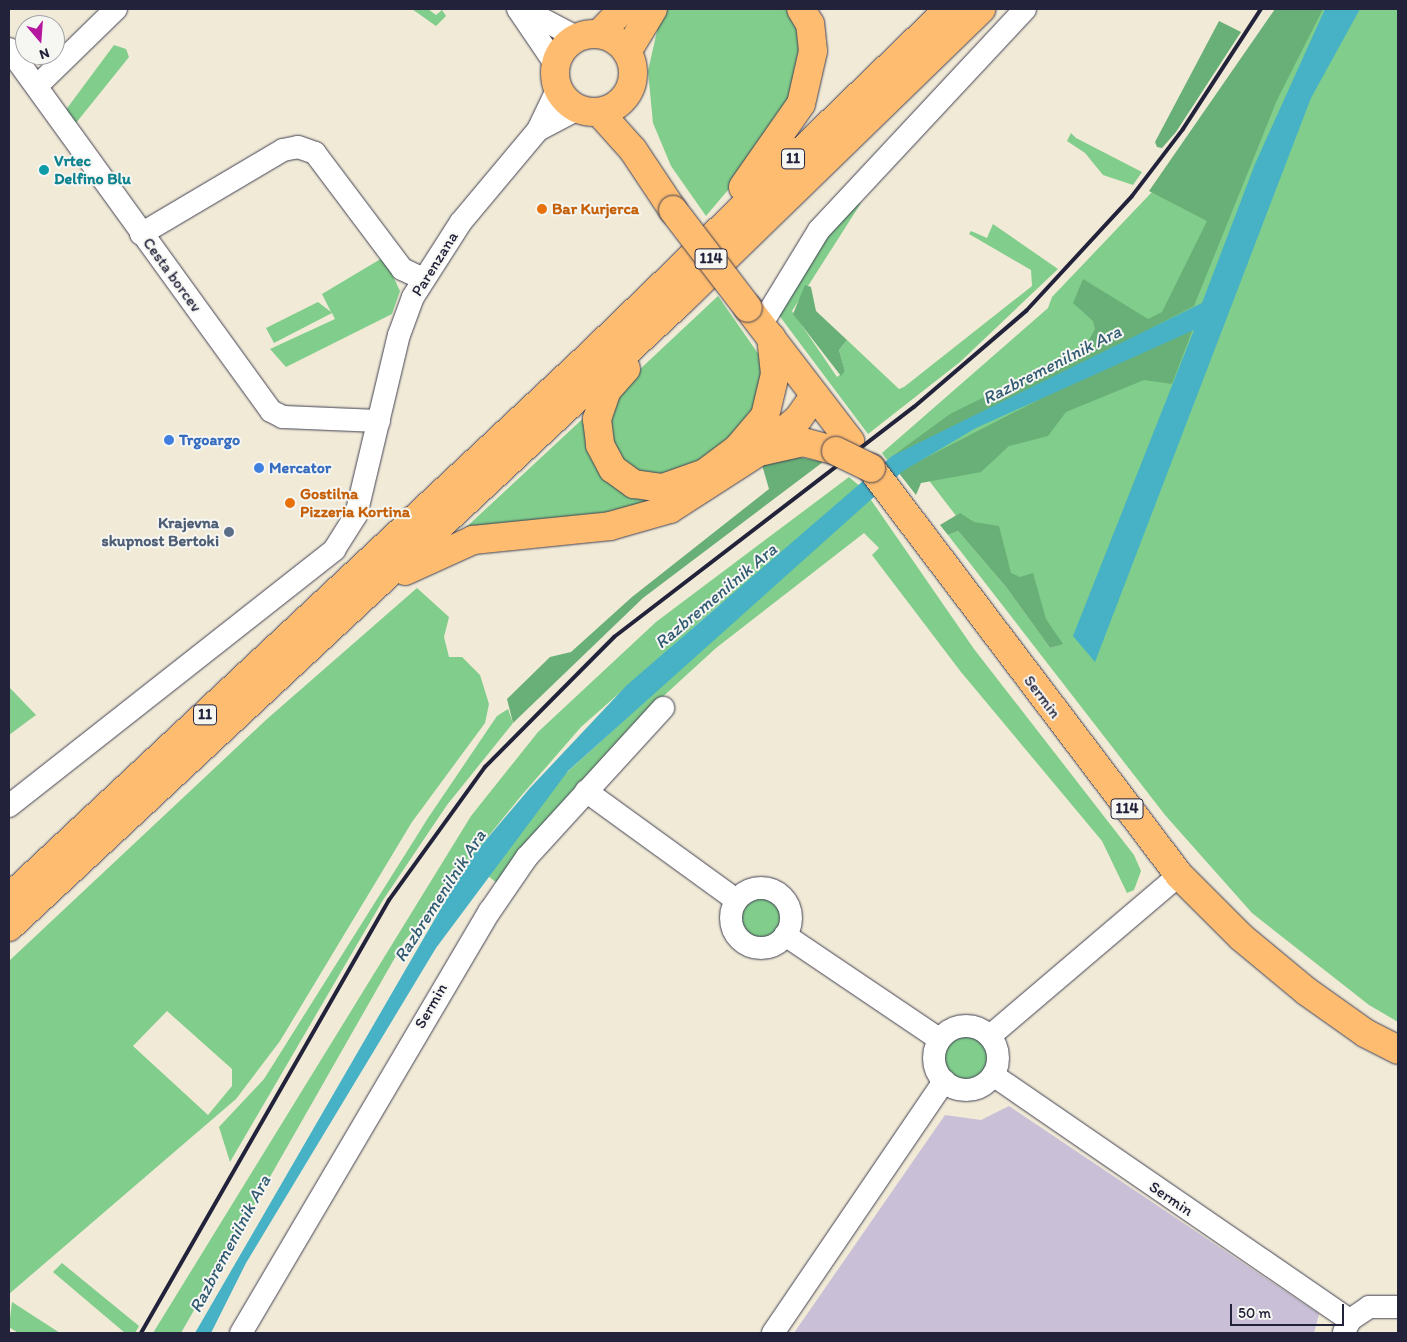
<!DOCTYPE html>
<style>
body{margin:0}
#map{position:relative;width:1407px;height:1342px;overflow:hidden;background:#f1ead7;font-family:Itim,sans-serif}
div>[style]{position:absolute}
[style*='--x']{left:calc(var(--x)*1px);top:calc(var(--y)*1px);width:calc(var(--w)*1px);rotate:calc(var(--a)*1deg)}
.industrial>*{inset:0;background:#c9bfd7}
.green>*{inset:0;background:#81cd8b}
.round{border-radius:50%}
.forest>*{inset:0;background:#68b077}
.water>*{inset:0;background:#47b1c5}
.roads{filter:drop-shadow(0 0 1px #414052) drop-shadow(0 0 1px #414052)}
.minor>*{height:22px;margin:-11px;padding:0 11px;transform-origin:11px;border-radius:11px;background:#fff}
.minor>.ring{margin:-11px;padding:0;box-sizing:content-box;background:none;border:22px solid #fff;border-radius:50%}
.major>*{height:28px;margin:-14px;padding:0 14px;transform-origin:14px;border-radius:14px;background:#febc70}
.major>.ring{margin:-14px;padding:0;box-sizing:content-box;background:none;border:28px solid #febc70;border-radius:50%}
.highway>*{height:28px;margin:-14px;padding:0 14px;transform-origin:14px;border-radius:14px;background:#febc70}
.rail>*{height:4px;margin:-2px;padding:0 2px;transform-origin:2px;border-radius:2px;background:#22223b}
.bridges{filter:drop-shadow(0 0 1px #414052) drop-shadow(0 0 1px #414052)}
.major-bridge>*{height:28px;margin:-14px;padding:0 14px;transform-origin:14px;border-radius:14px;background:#febc70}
.highway-bridge>*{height:28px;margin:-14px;padding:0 14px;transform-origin:14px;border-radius:14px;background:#febc70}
.dots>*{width:14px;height:14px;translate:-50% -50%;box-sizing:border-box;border:2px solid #f6f6f2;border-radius:50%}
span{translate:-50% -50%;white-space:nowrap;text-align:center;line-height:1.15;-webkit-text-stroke:4px #f6f6f2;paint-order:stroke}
.shield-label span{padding:1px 4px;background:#f6f6f2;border:1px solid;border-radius:4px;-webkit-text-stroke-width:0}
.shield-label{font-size:15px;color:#22223b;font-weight:700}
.culture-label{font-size:16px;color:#0d838f;font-weight:700}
.left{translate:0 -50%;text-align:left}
.food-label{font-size:16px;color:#c56008;font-weight:700}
.street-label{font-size:16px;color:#22223b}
.shop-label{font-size:16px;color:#366cbe;font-weight:700}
.service-label{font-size:16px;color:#4e5e75;font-weight:700}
.right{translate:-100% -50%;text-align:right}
.water-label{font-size:18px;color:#315b72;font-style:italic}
.frame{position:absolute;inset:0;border:10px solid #22223b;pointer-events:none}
.north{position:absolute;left:15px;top:15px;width:50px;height:50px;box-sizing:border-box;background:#f6f6f2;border:1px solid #a1a1a9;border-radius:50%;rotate:162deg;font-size:14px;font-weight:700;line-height:20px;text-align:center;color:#22223b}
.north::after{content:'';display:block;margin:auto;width:18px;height:22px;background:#b5179e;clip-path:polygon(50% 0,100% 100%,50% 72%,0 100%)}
.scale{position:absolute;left:1230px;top:1304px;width:114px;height:22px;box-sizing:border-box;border:2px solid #22223b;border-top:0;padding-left:6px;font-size:15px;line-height:18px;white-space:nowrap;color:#22223b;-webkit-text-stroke:4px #f6f6f2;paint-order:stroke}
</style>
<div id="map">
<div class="industrial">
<i style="clip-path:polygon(1009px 1106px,1319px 1314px,1314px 1333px,794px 1333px,945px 1115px,981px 1120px)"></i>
</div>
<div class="green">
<i style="clip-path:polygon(412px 9px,428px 9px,436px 15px,442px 10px,446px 16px,436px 26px)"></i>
<i style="clip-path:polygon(662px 9px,793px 9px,804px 62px,773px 137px,706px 216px,671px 166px,653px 123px,648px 71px)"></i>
<i style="clip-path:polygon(1278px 9px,1398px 9px,1398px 1022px,1369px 1005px,1252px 913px,1165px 815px,948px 535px,958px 531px,1006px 587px,1050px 648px,1056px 646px,904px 448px,887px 460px,882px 453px,1048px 308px,1052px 297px,1152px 192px,1190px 146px)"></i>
<i style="clip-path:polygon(114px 45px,126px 49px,129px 57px,76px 123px,65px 111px)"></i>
<i style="clip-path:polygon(1071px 133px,1076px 138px,1142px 172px,1133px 185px,1103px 175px,1085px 153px,1067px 141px)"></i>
<i style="clip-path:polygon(855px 203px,861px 203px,792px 311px,837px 377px,845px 371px,839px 350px,847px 340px,899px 389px,904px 387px,1032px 286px,1031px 270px,969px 234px,971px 231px,987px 238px,993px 224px,1058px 269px,960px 362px,868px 434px,778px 314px,812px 249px)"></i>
<i style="clip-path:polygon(384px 257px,400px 291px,392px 314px,286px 367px,270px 349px,335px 319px,332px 313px,274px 343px,266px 328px,318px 302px,331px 312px,322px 294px)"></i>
<i style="clip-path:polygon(718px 296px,764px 362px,759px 409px,709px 459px,679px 476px,634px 471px,615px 452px,608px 432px,610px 413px,621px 387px)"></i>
<i style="clip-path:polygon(590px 412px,601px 469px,673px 497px,622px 517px,461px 532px)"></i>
<i style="clip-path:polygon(849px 477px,862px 488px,785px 557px,719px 605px,581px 727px,521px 796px,479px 848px,457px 889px,452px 888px,405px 940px,181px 1333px,153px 1333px,471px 816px,538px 732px,656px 622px)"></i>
<i style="clip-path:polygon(869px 497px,974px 649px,1134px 855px,1141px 871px,1134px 890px,1127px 893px,1102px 841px,961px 672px,872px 555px,879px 548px,864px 533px,716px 648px,633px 724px,525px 843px,497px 883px,483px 872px,541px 796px)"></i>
<i style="clip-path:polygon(evenodd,417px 588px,449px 617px,444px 637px,449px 657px,462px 657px,480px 675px,489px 704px,485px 723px,412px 822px,280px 1041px,236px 1099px,9px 1294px,9px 961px,267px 719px,417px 588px,167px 1011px,232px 1069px,232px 1086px,208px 1115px,133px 1046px,167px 1011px)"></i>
<i style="clip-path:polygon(9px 687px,36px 715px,9px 735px)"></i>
<i style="clip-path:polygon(508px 709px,513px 723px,447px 805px,383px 900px,230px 1162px,219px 1127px,264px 1079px,428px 818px,497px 716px)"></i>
<i class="round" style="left:741px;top:898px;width:40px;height:40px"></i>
<i class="round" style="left:945px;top:1036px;width:44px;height:44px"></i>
<i style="clip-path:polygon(62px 1263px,139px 1326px,135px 1333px,125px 1333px,53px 1272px)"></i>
<i style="clip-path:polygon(12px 1302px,60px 1333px,18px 1333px,9px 1327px)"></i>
</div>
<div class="forest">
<i style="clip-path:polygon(1275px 9px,1323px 9px,1277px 100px,1194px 306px,890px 463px,887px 460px,950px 414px,1085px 347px,1095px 329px,1093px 321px,1073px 303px,1083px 279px,1148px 319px,1162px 312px,1207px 221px,1149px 191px)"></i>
<i style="clip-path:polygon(1219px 21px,1241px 32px,1176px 132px,1162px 148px,1157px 147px,1155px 142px)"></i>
<i style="clip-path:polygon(805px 285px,811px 287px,816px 311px,847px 340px,839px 350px,845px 371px,841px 376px,793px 314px)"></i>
<i style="clip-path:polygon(1192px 321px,1194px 326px,1172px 384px,1144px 380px,1066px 412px,1048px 436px,1009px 446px,981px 472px,921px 483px,916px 495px,898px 472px)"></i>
<i style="clip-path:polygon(799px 457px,823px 462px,643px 598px,513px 723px,507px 699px,550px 657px,571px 652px,632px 597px,769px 489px,762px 465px)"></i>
<i style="clip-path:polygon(960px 513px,974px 522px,999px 526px,1011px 573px,1020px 577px,1033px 573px,1046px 619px,1063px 644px,1050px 648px,1006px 587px,958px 531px,948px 535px,940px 525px)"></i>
</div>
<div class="water">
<i style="clip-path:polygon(1325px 9px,1360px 9px,1311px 98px,1095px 662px,1073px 636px,1194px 330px,976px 428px,903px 471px,568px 771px,436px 948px,246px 1263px,211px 1333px,195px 1333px,469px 860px,530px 788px,627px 685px,892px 456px,1202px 303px,1255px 164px)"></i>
</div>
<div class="roads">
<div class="minor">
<i style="--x:518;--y:9;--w:68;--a:55.8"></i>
<i style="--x:523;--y:9;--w:62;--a:27.8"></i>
<i style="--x:9;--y:49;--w:447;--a:54.1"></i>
<i style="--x:271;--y:411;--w:13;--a:27"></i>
<i style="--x:283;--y:417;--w:96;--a:2.4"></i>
<i style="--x:38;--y:85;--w:109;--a:-44.3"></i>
<i style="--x:538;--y:130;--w:45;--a:-27.7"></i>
<i style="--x:141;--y:234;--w:165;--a:-30.6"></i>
<i style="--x:283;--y:150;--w:15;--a:-11"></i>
<i style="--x:298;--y:147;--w:18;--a:19"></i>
<i style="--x:315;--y:153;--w:145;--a:53.1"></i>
<i style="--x:402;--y:269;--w:23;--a:25"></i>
<i style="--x:761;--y:325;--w:111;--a:-58.6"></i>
<i style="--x:819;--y:230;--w:302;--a:-47"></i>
<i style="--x:586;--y:791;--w:185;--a:36"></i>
<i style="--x:9;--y:806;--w:414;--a:-38.2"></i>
<i style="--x:334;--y:550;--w:41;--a:-57.8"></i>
<i style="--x:356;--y:515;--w:185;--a:-76.6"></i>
<i style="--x:399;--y:335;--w:40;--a:-69.8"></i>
<i style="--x:413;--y:297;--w:89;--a:-57.4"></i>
<i style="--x:461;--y:222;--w:120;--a:-50.1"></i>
<i style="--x:538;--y:130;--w:47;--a:-64.5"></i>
<i class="ring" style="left:731px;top:888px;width:38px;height:38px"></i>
<i style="--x:785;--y:935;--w:186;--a:34"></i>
<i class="ring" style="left:934px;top:1026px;width:42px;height:42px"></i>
<i style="--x:990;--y:1036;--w:248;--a:-40.4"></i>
<i style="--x:993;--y:1075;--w:433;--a:34.5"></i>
<i style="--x:1344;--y:1332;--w:13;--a:-63"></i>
<i style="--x:1350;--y:1320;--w:23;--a:-34"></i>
<i style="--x:1369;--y:1307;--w:29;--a:0"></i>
<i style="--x:241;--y:1333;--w:490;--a:-59.5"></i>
<i style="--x:490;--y:911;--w:65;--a:-55.6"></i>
<i style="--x:527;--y:857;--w:202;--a:-47.6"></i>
<i style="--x:773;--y:1333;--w:305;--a:-55.8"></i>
</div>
<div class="major">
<i class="ring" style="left:555px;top:34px;width:50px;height:50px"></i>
<i style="--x:599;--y:112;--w:51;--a:48.2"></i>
<i style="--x:633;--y:150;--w:72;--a:56.3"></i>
<i style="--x:748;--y:308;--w:168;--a:52.5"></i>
<i style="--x:871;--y:468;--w:510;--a:52.88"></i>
<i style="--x:1179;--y:875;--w:88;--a:45"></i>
<i style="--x:1241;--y:937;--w:85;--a:39.7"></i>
<i style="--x:1306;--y:991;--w:72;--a:35.4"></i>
<i style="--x:1365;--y:1033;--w:37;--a:27"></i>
</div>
<div class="highway">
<i style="--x:599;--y:34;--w:35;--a:-46"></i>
<i style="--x:627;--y:52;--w:50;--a:-58.8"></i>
<i style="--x:743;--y:187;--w:101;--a:-55.1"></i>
<i style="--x:801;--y:104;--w:54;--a:-77.2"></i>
<i style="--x:813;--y:51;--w:27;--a:-96"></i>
<i style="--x:810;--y:24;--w:17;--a:-121"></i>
<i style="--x:626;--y:369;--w:28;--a:132"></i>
<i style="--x:607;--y:390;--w:31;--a:109"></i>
<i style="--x:597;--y:419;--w:26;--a:83"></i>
<i style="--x:600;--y:445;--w:27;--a:62"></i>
<i style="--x:613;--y:469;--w:26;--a:36"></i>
<i style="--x:634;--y:484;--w:29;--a:8"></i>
<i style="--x:663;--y:488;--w:45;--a:-19.7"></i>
<i style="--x:705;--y:473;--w:40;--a:-37"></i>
<i style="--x:737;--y:449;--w:43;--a:-49.7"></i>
<i style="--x:765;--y:416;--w:43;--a:-76.6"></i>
<i style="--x:775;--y:374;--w:37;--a:-96"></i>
<i style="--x:763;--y:451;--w:41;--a:-12.7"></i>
<i style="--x:803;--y:442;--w:34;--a:15"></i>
<i style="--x:405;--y:571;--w:75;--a:-24.5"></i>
<i style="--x:473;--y:540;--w:138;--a:-5.8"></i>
<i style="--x:610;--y:526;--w:62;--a:-15.8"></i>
<i style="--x:670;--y:509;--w:103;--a:-32.8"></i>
<i style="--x:757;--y:453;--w:53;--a:-39.7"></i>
<i style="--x:798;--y:419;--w:29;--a:-55"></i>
<i style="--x:9;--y:898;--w:790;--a:-43.05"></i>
<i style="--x:586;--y:359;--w:504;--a:-43.96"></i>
<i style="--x:9;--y:927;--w:918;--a:-42.97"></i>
<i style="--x:681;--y:301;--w:419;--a:-44.2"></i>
</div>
</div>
<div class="rail">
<i style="--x:141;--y:1333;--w:499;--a:-60.2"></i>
<i style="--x:389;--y:900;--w:164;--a:-54.2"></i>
<i style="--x:485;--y:767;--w:183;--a:-45.2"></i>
<i style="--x:614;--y:637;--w:378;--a:-37.5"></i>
<i style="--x:914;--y:407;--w:148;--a:-40.6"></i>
<i style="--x:1026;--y:311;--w:156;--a:-47.3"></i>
<i style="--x:1132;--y:196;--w:84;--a:-52.7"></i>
<i style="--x:1183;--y:129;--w:143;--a:-57"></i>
</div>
<div class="bridges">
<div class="major-bridge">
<i style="--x:673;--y:210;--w:123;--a:52.6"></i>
</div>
<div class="highway-bridge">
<i style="--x:836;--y:451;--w:39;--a:26"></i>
</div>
</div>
<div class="dots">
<i style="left:44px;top:170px;background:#0f9aa8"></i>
<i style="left:542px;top:209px;background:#e8710a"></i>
<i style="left:169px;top:440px;background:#3f7fe0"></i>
<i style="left:259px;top:468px;background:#3f7fe0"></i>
<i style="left:290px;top:503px;background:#e8710a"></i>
<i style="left:229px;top:532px;background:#5c6f8a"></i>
</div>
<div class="shield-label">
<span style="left:793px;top:159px">11</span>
<span style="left:711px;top:259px">114</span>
<span style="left:205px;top:715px">11</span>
<span style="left:1127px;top:809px">114</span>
</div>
<div class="culture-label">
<span class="left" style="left:54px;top:170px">Vrtec<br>Delfino Blu</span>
</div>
<div class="food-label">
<span class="left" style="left:552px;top:209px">Bar Kurjerca</span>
<span class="left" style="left:300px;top:503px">Gostilna<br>Pizzeria Kortina</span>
</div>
<div class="street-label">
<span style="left:435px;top:264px;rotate:-58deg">Parenzana</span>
<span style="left:172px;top:275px;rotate:54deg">Cesta borcev</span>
<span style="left:1042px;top:697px;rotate:53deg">Sermin</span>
<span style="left:431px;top:1006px;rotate:-60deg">Sermin</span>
<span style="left:1171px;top:1199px;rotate:34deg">Sermin</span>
</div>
<div class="shop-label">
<span class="left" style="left:179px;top:440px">Trgoargo</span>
<span class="left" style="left:269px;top:468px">Mercator</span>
</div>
<div class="service-label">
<span class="right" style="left:219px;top:532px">Krajevna<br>skupnost Bertoki</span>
</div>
<div class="water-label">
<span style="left:1052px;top:365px;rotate:-27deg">Razbremenilnik Ara</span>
<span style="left:716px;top:596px;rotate:-40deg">Razbremenilnik Ara</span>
<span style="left:440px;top:896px;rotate:-57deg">Razbremenilnik Ara</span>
<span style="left:230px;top:1244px;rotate:-62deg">Razbremenilnik Ara</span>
</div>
<div class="frame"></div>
<div class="north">N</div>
<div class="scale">50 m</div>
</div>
